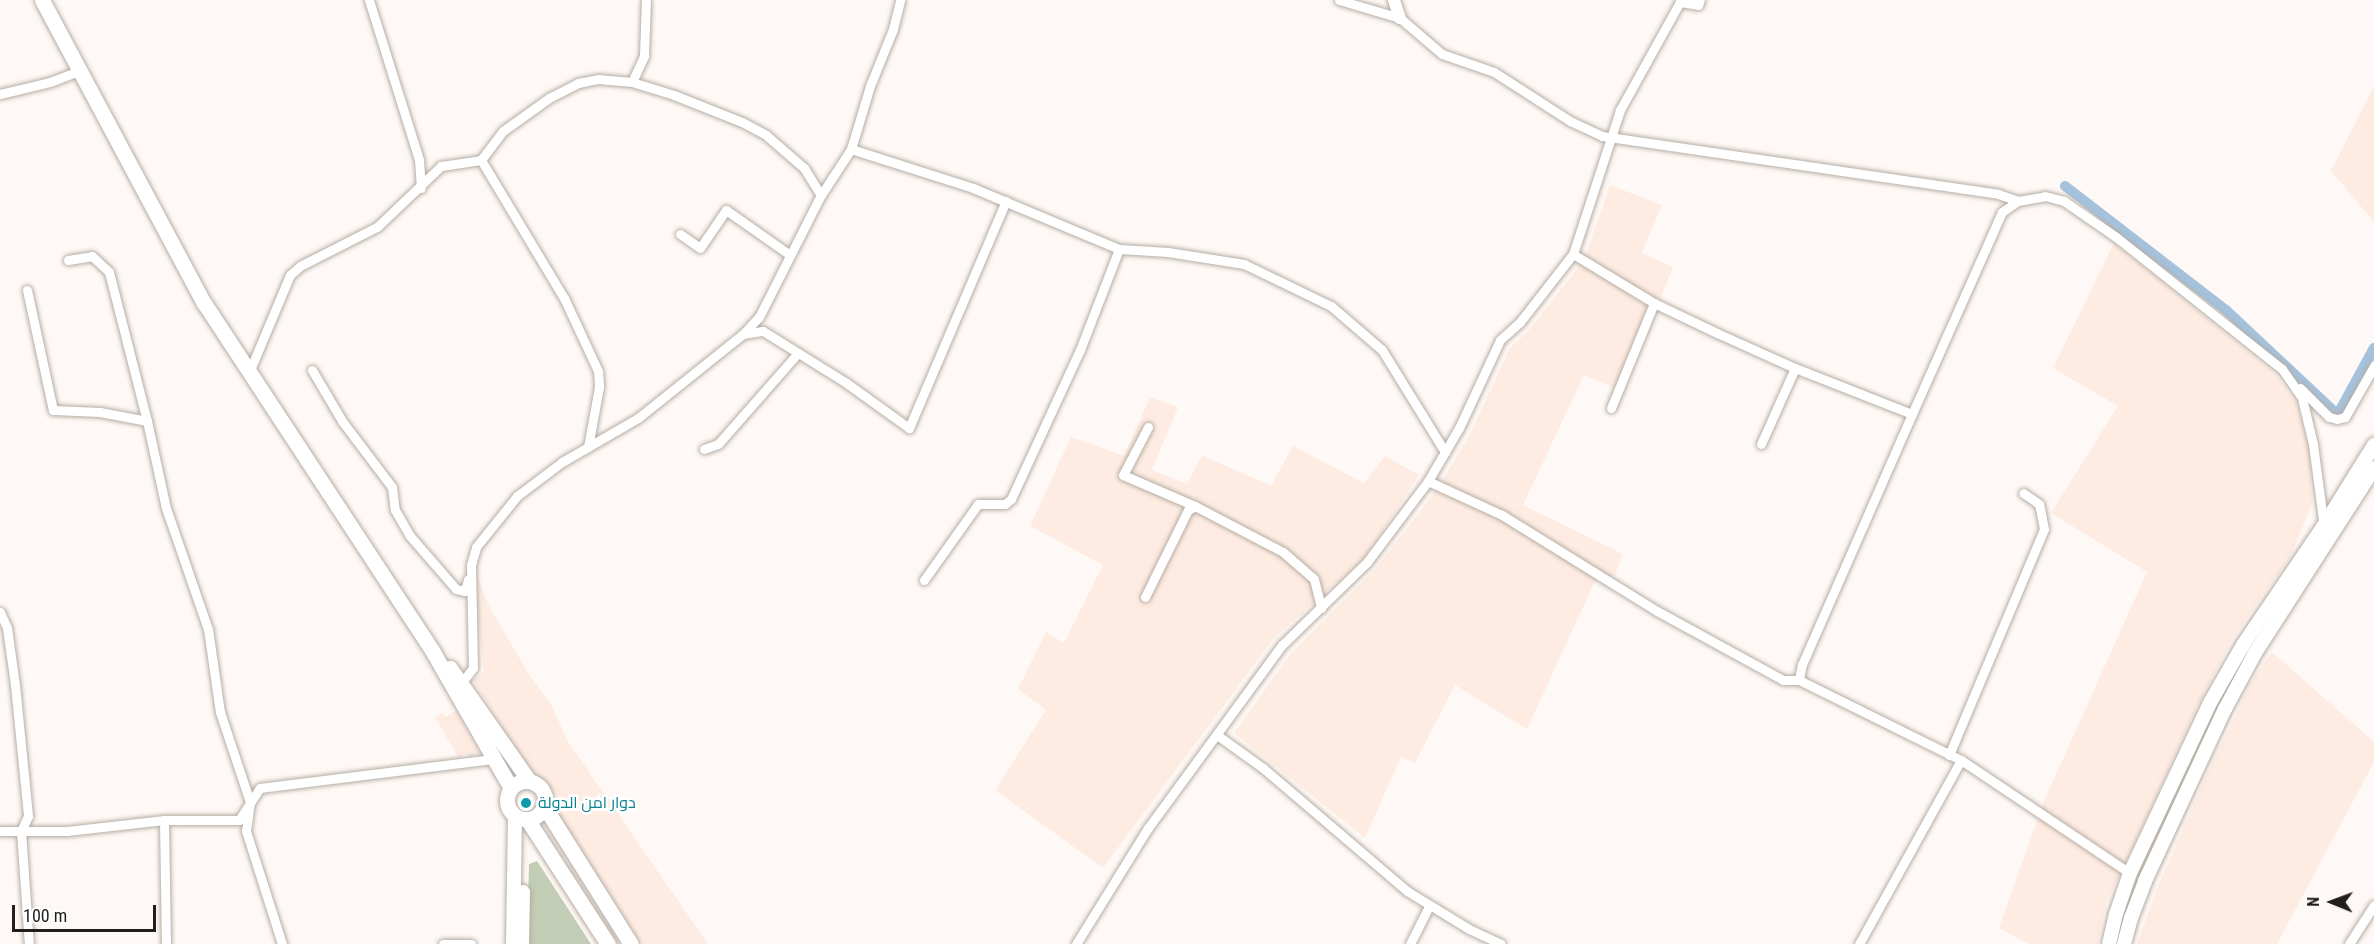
<!DOCTYPE html>
<meta charset="utf-8">
<style>
body{margin:0}
#map{position:relative;width:2374px;height:944px;overflow:hidden;background:#fef9f6;font-family:"Roboto Condensed",Cairo,sans-serif}
div>[style]{position:absolute}
[style*='--x']{left:calc(var(--x)*1px);top:calc(var(--y)*1px);width:calc(var(--w)*1px);rotate:calc(var(--a)*1deg)}
.industrial>*{inset:0;background:#feece2}
.green>*{inset:0;background:#c2cdb5}
.canal>*{height:10px;margin:-5px;padding:0 5px;transform-origin:5px;border-radius:5px;background:#a5c2dd}
.roads{filter:drop-shadow(0 0 2px #b6ada3) drop-shadow(0 0 2px #b6ada3)}
.minor>*{height:9px;margin:-4.5px;padding:0 4.5px;transform-origin:4.5px;border-radius:4.5px;background:#fff}
.tertiary>*{height:12px;margin:-6px;padding:0 6px;transform-origin:6px;border-radius:6px;background:#fff}
.secondary>*{height:14px;margin:-7px;padding:0 7px;transform-origin:7px;border-radius:7px;background:#fff}
.primary>*{height:15px;margin:-7.5px;padding:0 7.5px;transform-origin:7.5px;border-radius:7.5px;background:#fff}
.primary>.ring{margin:-7.5px;padding:0;box-sizing:content-box;background:none;border:15px solid #fff;border-radius:50%}
.dots>*{width:16px;height:16px;translate:-50% -50%;box-sizing:border-box;border:3px solid #fff;border-radius:50%}
span{translate:-50% -50%;white-space:nowrap;text-align:center;line-height:1.15;-webkit-text-stroke:5px #fff;paint-order:stroke}
.culture-label{font-size:16px;color:#0d838f}
.left{translate:0 -50%;text-align:left}
.north{position:absolute;left:2302px;top:872px;width:60px;height:60px;-webkit-text-stroke:4px #fff;paint-order:stroke;rotate:271deg;font-size:16px;font-weight:700;line-height:24px;text-align:center;color:#221f1b}
.north::after{content:'';display:block;margin:auto;width:21px;height:27px;background:#221f1b;clip-path:polygon(50% 0,100% 100%,50% 72%,0 100%)}
.scale{position:absolute;left:12px;top:905px;width:144px;height:27px;box-sizing:border-box;border:3px solid #221f1b;border-top:0;padding-left:8px;font-size:18px;line-height:21px;white-space:nowrap;color:#221f1b;-webkit-text-stroke:4px #fff;paint-order:stroke}
</style>
<div id="map">
<div class="industrial">
<i style="clip-path:polygon(2374px 86px,2374px 222px,2331px 171px)"></i>
<i style="clip-path:polygon(1610px 185px,1662px 205px,1642px 253px,1673px 267px,1624px 392px,1584px 375px,1523px 505px,1623px 554px,1615px 575px,1595px 581px,1527px 729px,1455px 685px,1415px 763px,1401px 757px,1365px 838px,1234px 733px,1291px 653px,1377px 567px,1438px 488px,1470px 434px,1510px 348px,1529px 330px,1584px 260px)"></i>
<i style="clip-path:polygon(2114px 243px,2273px 372px,2296px 402px,2309px 445px,2312px 504px,2291px 556px,2233px 638px,2203px 695px,2106px 904px,2098px 944px,2029px 944px,1999px 928px,2044px 801px,2147px 572px,2051px 513px,2118px 406px,2053px 368px)"></i>
<i style="clip-path:polygon(1150px 397px,1178px 407px,1152px 470px,1187px 484px,1202px 455px,1271px 486px,1293px 446px,1364px 483px,1385px 456px,1419px 475px,1365px 558px,1274px 638px,1103px 868px,995px 790px,1046px 710px,1018px 689px,1046px 632px,1064px 643px,1103px 565px,1030px 526px,1071px 437px,1124px 456px)"></i>
<i style="clip-path:polygon(473px 566px,489px 606px,530px 676px,552px 706px,567px 740px,708px 944px,642px 944px,473px 680px,484px 672px)"></i>
<i style="clip-path:polygon(2272px 652px,2374px 742px,2374px 762px,2277px 944px,2137px 944px,2157px 888px,2207px 774px,2254px 677px)"></i>
<i style="clip-path:polygon(456px 711px,479px 752px,469px 758px,466px 753px,458px 757px,435px 717px,442px 713px,445px 717px)"></i>
</div>
<div class="green">
<i style="clip-path:polygon(537px 861px,591px 944px,527px 944px,529px 864px)"></i>
</div>
<div class="canal">
<i style="--x:2065;--y:186;--w:203;--a:37.6"></i>
<i style="--x:2226;--y:310;--w:149;--a:43.1"></i>
<i style="--x:2335;--y:412;--w:5;--a:-22"></i>
<i style="--x:2340;--y:410;--w:71;--a:-61.3"></i>
</div>
<div class="roads">
<div class="minor">
<i style="--x:369;--y:0;--w:168;--a:72.6"></i>
<i style="--x:419;--y:160;--w:28;--a:86"></i>
<i style="--x:1339;--y:0;--w:64;--a:16.4"></i>
<i style="--x:1400;--y:18;--w:55;--a:40.6"></i>
<i style="--x:1442;--y:54;--w:55;--a:19.1"></i>
<i style="--x:1494;--y:72;--w:90;--a:32.8"></i>
<i style="--x:1570;--y:121;--w:35;--a:25"></i>
<i style="--x:1602;--y:136;--w:400;--a:8.3"></i>
<i style="--x:1998;--y:194;--w:21;--a:19"></i>
<i style="--x:2018;--y:201;--w:27;--a:-10"></i>
<i style="--x:2045;--y:196;--w:20;--a:15"></i>
<i style="--x:2064;--y:201;--w:63;--a:34.7"></i>
<i style="--x:2116;--y:237;--w:212;--a:38.5"></i>
<i style="--x:2282;--y:369;--w:35;--a:55"></i>
<i style="--x:2302;--y:398;--w:47;--a:76.6"></i>
<i style="--x:2313;--y:444;--w:85;--a:82.5"></i>
<i style="--x:1680;--y:2;--w:18;--a:9"></i>
<i style="--x:1698;--y:5;--w:5;--a:-68"></i>
<i style="--x:632;--y:82;--w:29;--a:-65"></i>
<i style="--x:644;--y:56;--w:56;--a:-88"></i>
<i style="--x:0;--y:94;--w:51;--a:-13.5"></i>
<i style="--x:50;--y:82;--w:31;--a:-21"></i>
<i style="--x:851;--y:149;--w:128;--a:17.7"></i>
<i style="--x:973;--y:188;--w:158;--a:22.7"></i>
<i style="--x:1119;--y:249;--w:49;--a:3.5"></i>
<i style="--x:1168;--y:252;--w:77;--a:9"></i>
<i style="--x:1244;--y:264;--w:97;--a:25.8"></i>
<i style="--x:1331;--y:306;--w:67;--a:40.8"></i>
<i style="--x:1382;--y:350;--w:120;--a:58.3"></i>
<i style="--x:481;--y:160;--w:161;--a:59"></i>
<i style="--x:564;--y:298;--w:81;--a:65"></i>
<i style="--x:598;--y:371;--w:16;--a:86"></i>
<i style="--x:599;--y:387;--w:61;--a:100.4"></i>
<i style="--x:680;--y:234;--w:24;--a:35"></i>
<i style="--x:700;--y:248;--w:46;--a:-55.6"></i>
<i style="--x:726;--y:210;--w:78;--a:35.1"></i>
<i style="--x:1573;--y:254;--w:95;--a:31.2"></i>
<i style="--x:1654;--y:303;--w:70;--a:25.5"></i>
<i style="--x:1717;--y:333;--w:85;--a:24.2"></i>
<i style="--x:1795;--y:368;--w:126;--a:21.5"></i>
<i style="--x:1912;--y:414;--w:273;--a:113.7"></i>
<i style="--x:1802;--y:664;--w:16;--a:101"></i>
<i style="--x:68;--y:260;--w:24;--a:-9"></i>
<i style="--x:92;--y:256;--w:23;--a:43"></i>
<i style="--x:109;--y:272;--w:154;--a:75.7"></i>
<i style="--x:147;--y:421;--w:89;--a:77.7"></i>
<i style="--x:166;--y:508;--w:128;--a:70.9"></i>
<i style="--x:208;--y:629;--w:84;--a:81.8"></i>
<i style="--x:220;--y:712;--w:95;--a:71.6"></i>
<i style="--x:250;--y:802;--w:29;--a:98"></i>
<i style="--x:246;--y:831;--w:119;--a:72.3"></i>
<i style="--x:27;--y:290;--w:123;--a:77.8"></i>
<i style="--x:53;--y:410;--w:47;--a:2.4"></i>
<i style="--x:100;--y:412;--w:48;--a:10.8"></i>
<i style="--x:743;--y:334;--w:20;--a:-9"></i>
<i style="--x:763;--y:331;--w:97;--a:31.9"></i>
<i style="--x:845;--y:382;--w:79;--a:35.7"></i>
<i style="--x:909;--y:428;--w:247;--a:-66.9"></i>
<i style="--x:250;--y:370;--w:103;--a:-67.2"></i>
<i style="--x:290;--y:275;--w:13;--a:-42"></i>
<i style="--x:300;--y:266;--w:86;--a:-26.9"></i>
<i style="--x:377;--y:227;--w:88;--a:-43.6"></i>
<i style="--x:441;--y:166;--w:40;--a:-8.5"></i>
<i style="--x:481;--y:160;--w:36;--a:-53"></i>
<i style="--x:503;--y:131;--w:57;--a:-35.7"></i>
<i style="--x:549;--y:98;--w:33;--a:-27"></i>
<i style="--x:578;--y:83;--w:20;--a:-11"></i>
<i style="--x:598;--y:79;--w:34;--a:5"></i>
<i style="--x:632;--y:82;--w:44;--a:17.2"></i>
<i style="--x:674;--y:95;--w:73;--a:21.7"></i>
<i style="--x:742;--y:122;--w:27;--a:28"></i>
<i style="--x:766;--y:135;--w:50;--a:41"></i>
<i style="--x:804;--y:168;--w:32;--a:58"></i>
<i style="--x:312;--y:370;--w:59;--a:59.5"></i>
<i style="--x:342;--y:421;--w:83;--a:52.9"></i>
<i style="--x:392;--y:487;--w:23;--a:83"></i>
<i style="--x:395;--y:510;--w:30;--a:60"></i>
<i style="--x:410;--y:536;--w:70;--a:49"></i>
<i style="--x:456;--y:589;--w:9;--a:13"></i>
<i style="--x:465;--y:591;--w:12;--a:-76"></i>
<i style="--x:2300;--y:388;--w:41;--a:45"></i>
<i style="--x:2329;--y:417;--w:8;--a:14"></i>
<i style="--x:2337;--y:419;--w:8;--a:-14"></i>
<i style="--x:2345;--y:417;--w:59;--a:-60.4"></i>
<i style="--x:1611;--y:408;--w:113;--a:-67.7"></i>
<i style="--x:1912;--y:414;--w:221;--a:-66"></i>
<i style="--x:2002;--y:212;--w:19;--a:-35"></i>
<i style="--x:1148;--y:427;--w:54;--a:117.5"></i>
<i style="--x:1123;--y:475;--w:78;--a:23.3"></i>
<i style="--x:1761;--y:444;--w:83;--a:-65.9"></i>
<i style="--x:704;--y:449;--w:15;--a:-20"></i>
<i style="--x:718;--y:444;--w:121;--a:-48.7"></i>
<i style="--x:1428;--y:481;--w:81;--a:24.7"></i>
<i style="--x:1502;--y:515;--w:182;--a:31.8"></i>
<i style="--x:1657;--y:611;--w:144;--a:28.7"></i>
<i style="--x:1783;--y:680;--w:16;--a:0"></i>
<i style="--x:1799;--y:680;--w:181;--a:26.3"></i>
<i style="--x:1961;--y:760;--w:203;--a:33.8"></i>
<i style="--x:924;--y:580;--w:93;--a:-54.6"></i>
<i style="--x:978;--y:504;--w:27;--a:0"></i>
<i style="--x:1005;--y:504;--w:8;--a:-40"></i>
<i style="--x:1011;--y:499;--w:164;--a:-65.2"></i>
<i style="--x:1080;--y:350;--w:108;--a:-68.9"></i>
<i style="--x:1145;--y:597;--w:97;--a:-63.7"></i>
<i style="--x:1188;--y:510;--w:8;--a:-30"></i>
<i style="--x:1195;--y:506;--w:99;--a:27.6"></i>
<i style="--x:1283;--y:552;--w:41;--a:41.1"></i>
<i style="--x:1314;--y:579;--w:30;--a:76"></i>
<i style="--x:0;--y:612;--w:17;--a:66"></i>
<i style="--x:7;--y:628;--w:58;--a:82"></i>
<i style="--x:15;--y:685;--w:132;--a:84.3"></i>
<i style="--x:28;--y:816;--w:17;--a:115"></i>
<i style="--x:21;--y:831;--w:113;--a:86"></i>
<i style="--x:462;--y:682;--w:18;--a:-52"></i>
<i style="--x:473;--y:668;--w:103;--a:-91.1"></i>
<i style="--x:471;--y:565;--w:19;--a:-74"></i>
<i style="--x:476;--y:547;--w:65;--a:-51.2"></i>
<i style="--x:517;--y:496;--w:56;--a:-37.1"></i>
<i style="--x:562;--y:462;--w:88;--a:-30.1"></i>
<i style="--x:638;--y:418;--w:134;--a:-38.7"></i>
<i style="--x:743;--y:334;--w:23;--a:-47"></i>
<i style="--x:759;--y:317;--w:137;--a:-63.1"></i>
<i style="--x:821;--y:195;--w:55;--a:-56.9"></i>
<i style="--x:851;--y:149;--w:66;--a:-73.2"></i>
<i style="--x:870;--y:86;--w:61;--a:-68"></i>
<i style="--x:893;--y:29;--w:30;--a:-76"></i>
<i style="--x:1217;--y:735;--w:57;--a:35.7"></i>
<i style="--x:1263;--y:768;--w:189;--a:40.5"></i>
<i style="--x:1407;--y:891;--w:73;--a:31.5"></i>
<i style="--x:1469;--y:929;--w:35;--a:25"></i>
<i style="--x:1949;--y:755;--w:245;--a:-67.2"></i>
<i style="--x:2044;--y:529;--w:25;--a:-101"></i>
<i style="--x:2039;--y:504;--w:19;--a:-145"></i>
<i style="--x:164;--y:820;--w:124;--a:89.1"></i>
<i style="--x:0;--y:831;--w:67;--a:0"></i>
<i style="--x:67;--y:831;--w:98;--a:-6.5"></i>
<i style="--x:164;--y:820;--w:75;--a:0"></i>
<i style="--x:239;--y:820;--w:38;--a:-57"></i>
<i style="--x:260;--y:788;--w:236;--a:-7.1"></i>
<i style="--x:443;--y:944;--w:28;--a:0"></i>
<i style="--x:1076;--y:944;--w:137;--a:-58.2"></i>
<i style="--x:1148;--y:828;--w:227;--a:-53.8"></i>
<i style="--x:1282;--y:645;--w:119;--a:-44.3"></i>
<i style="--x:1367;--y:562;--w:101;--a:-53"></i>
<i style="--x:1428;--y:481;--w:61;--a:-59.7"></i>
<i style="--x:1459;--y:428;--w:97;--a:-65"></i>
<i style="--x:1500;--y:340;--w:27;--a:-42"></i>
<i style="--x:1520;--y:322;--w:86;--a:-52.1"></i>
<i style="--x:1573;--y:254;--w:151;--a:-71.9"></i>
<i style="--x:1620;--y:110;--w:126;--a:-61"></i>
<i style="--x:1410;--y:944;--w:42;--a:-63.4"></i>
<i style="--x:1859;--y:944;--w:210;--a:-61"></i>
<i style="--x:2349;--y:944;--w:46;--a:-57.3"></i>
</div>
<div class="tertiary">
<i style="--x:1394;--y:0;--w:19;--a:72"></i>
</div>
<div class="secondary">
<i style="--x:513;--y:944;--w:128;--a:-89.1"></i>
<i style="--x:522;--y:944;--w:52;--a:-88.9"></i>
<i style="--x:2109;--y:944;--w:31;--a:-77"></i>
<i style="--x:2116;--y:914;--w:43;--a:-71.1"></i>
<i style="--x:2130;--y:873;--w:190;--a:-64.8"></i>
<i style="--x:2211;--y:701;--w:64;--a:-60.3"></i>
<i style="--x:2243;--y:645;--w:143;--a:-55.9"></i>
<i style="--x:2323;--y:527;--w:97;--a:-58.1"></i>
<i style="--x:2124;--y:944;--w:27;--a:-75"></i>
<i style="--x:2131;--y:918;--w:40;--a:-69"></i>
<i style="--x:2145;--y:881;--w:190;--a:-65.1"></i>
<i style="--x:2225;--y:709;--w:64;--a:-61.8"></i>
<i style="--x:2255;--y:653;--w:220;--a:-57.2"></i>
</div>
<div class="primary">
<i style="--x:42;--y:0;--w:344;--a:61.9"></i>
<i style="--x:204;--y:303;--w:417;--a:56.7"></i>
<i style="--x:433;--y:652;--w:157;--a:60.2"></i>
<i style="--x:450;--y:668;--w:138;--a:55"></i>
<i class="ring" style="left:507px;top:781px;width:23px;height:23px"></i>
<i style="--x:544;--y:806;--w:163;--a:57.8"></i>
<i style="--x:527;--y:819;--w:149;--a:57.1"></i>
</div>
</div>
<div class="dots">
<i style="left:526px;top:803px;background:#0f9aa8"></i>
</div>
<div class="culture-label">
<span class="left" style="left:538px;top:803px">دوار امن الدولة</span>
</div>
<div class="north">N</div>
<div class="scale">100 m</div>
</div>
